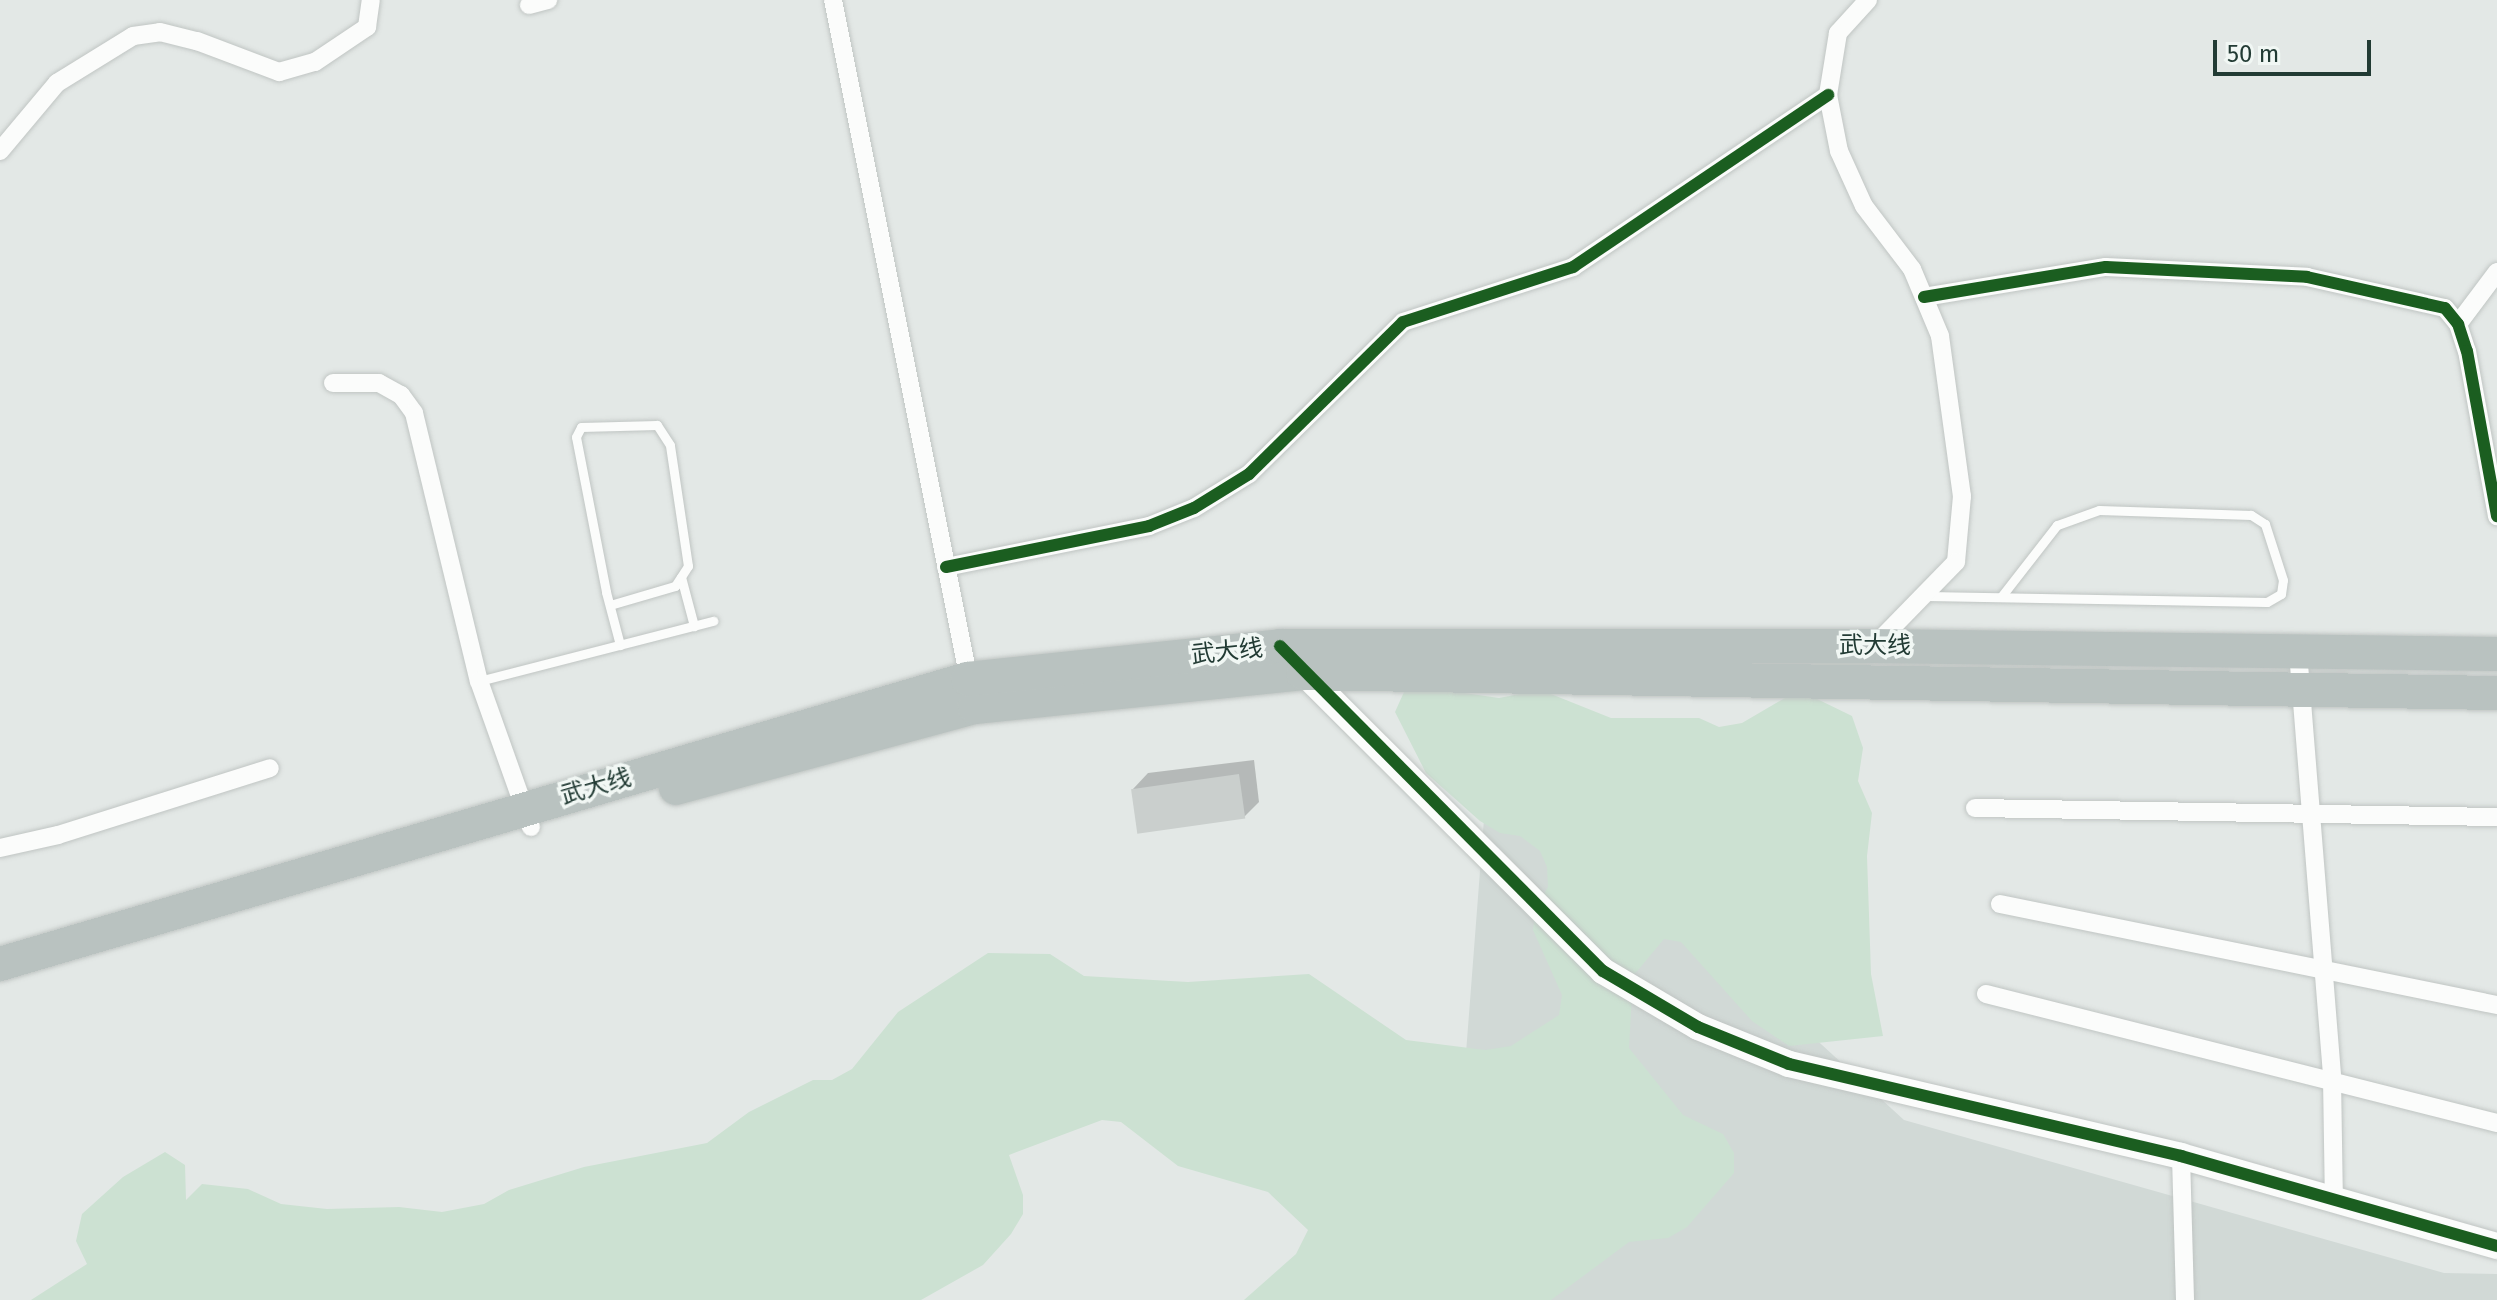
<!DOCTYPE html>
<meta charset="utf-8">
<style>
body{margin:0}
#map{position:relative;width:2497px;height:1300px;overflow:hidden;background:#e3e8e6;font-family:"Fira Sans","Noto Sans SC",sans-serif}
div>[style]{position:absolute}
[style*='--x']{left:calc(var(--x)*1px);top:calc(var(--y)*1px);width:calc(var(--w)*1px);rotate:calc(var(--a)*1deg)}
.built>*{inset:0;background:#d1d9d6}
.green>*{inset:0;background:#cce1d2}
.shadow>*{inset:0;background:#0003}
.building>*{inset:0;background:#cacfcd;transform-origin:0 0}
.roads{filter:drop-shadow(0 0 2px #c0c5c3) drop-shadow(0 0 2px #c0c5c3)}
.lane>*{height:9px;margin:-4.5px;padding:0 4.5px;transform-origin:4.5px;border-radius:4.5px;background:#fbfcfb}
.street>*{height:18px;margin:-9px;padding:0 9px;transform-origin:9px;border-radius:9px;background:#fbfcfb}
.secondary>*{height:26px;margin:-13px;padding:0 13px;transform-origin:13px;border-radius:13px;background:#fbfcfb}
.highway>*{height:34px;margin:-17px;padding:0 17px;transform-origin:17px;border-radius:17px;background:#b9c2c0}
.cycleway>*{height:12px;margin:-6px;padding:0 6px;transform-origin:6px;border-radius:6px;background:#1b5e20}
span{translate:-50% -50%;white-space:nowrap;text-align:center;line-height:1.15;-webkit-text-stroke:7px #f1f7f4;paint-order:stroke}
.street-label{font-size:24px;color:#223b34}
.scale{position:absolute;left:2213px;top:40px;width:158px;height:36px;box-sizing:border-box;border:4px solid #223b34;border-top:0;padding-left:10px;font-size:24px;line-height:28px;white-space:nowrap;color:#223b34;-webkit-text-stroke:6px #f1f7f4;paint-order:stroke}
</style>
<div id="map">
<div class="built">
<i style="clip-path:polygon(1490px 741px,1904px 1120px,2444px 1273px,2497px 1274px,2497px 1300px,1447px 1300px)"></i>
</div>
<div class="green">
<i style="clip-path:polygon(1430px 688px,1499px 698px,1541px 690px,1611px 718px,1699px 718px,1719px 727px,1742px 723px,1790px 695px,1813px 697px,1852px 716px,1863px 748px,1858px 781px,1872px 813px,1867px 856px,1871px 974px,1883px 1036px,1789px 1046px,1752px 1021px,1681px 942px,1664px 939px,1633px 976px,1629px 1048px,1683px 1115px,1723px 1134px,1734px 1153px,1734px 1173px,1687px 1227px,1668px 1238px,1629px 1242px,1551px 1300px,1244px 1300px,1296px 1254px,1308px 1230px,1268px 1192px,1178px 1166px,1121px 1122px,1102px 1120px,1009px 1155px,1023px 1195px,1023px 1214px,1011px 1234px,983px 1265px,921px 1300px,31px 1300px,87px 1264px,76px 1241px,82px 1214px,123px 1177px,165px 1152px,185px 1165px,186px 1200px,202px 1184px,248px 1189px,281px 1204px,327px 1209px,399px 1207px,442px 1212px,484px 1204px,509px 1190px,584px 1167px,707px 1143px,749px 1112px,813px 1080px,832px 1080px,852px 1069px,898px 1012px,988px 953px,1050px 954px,1084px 976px,1188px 982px,1309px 974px,1406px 1040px,1485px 1050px,1511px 1046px,1559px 1015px,1562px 995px,1533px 930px,1536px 907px,1548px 887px,1547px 867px,1540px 851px,1520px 836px,1500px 833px,1480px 821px,1426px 773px,1395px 712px,1404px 692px)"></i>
</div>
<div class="shadow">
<i style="clip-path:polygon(1254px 760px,1259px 802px,1244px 817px,1133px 789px,1148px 773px)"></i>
</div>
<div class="building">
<i style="left:1239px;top:774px;width:45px;height:109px;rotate:82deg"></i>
</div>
<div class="roads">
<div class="lane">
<i style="--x:681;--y:577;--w:51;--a:75.1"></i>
<i style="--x:1927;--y:596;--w:340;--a:1"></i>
<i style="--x:2267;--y:602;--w:16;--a:-30"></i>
<i style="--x:2281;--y:594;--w:14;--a:-82"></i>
<i style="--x:2283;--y:580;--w:59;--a:-107.8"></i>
<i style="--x:2265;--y:524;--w:17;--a:-147"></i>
<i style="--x:2251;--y:515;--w:152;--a:-178.1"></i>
<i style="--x:2099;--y:510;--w:45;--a:160.3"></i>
<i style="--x:2057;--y:525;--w:91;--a:127.9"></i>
<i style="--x:610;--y:605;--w:68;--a:-16.3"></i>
<i style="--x:675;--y:586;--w:24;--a:-57"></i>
<i style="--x:688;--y:566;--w:122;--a:-98.5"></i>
<i style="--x:670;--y:445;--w:24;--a:-123"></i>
<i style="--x:657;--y:425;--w:76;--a:178.5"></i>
<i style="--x:581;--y:427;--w:11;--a:117"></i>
<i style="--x:576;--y:437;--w:158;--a:79"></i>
<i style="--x:606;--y:592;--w:55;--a:75.2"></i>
<i style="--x:479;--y:681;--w:242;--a:-14.4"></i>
</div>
<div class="street">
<i style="--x:833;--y:0;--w:699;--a:78.69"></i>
<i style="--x:1868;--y:0;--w:45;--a:132.3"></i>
<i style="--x:1838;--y:33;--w:63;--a:99.2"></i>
<i style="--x:1828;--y:95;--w:57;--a:78.9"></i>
<i style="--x:1839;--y:151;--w:60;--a:65.6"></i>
<i style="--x:1864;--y:206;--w:79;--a:52.7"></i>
<i style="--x:1912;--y:269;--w:73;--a:67.3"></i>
<i style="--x:1940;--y:336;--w:162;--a:82.2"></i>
<i style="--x:1962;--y:496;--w:66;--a:95.2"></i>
<i style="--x:1956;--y:562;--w:115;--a:134.3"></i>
<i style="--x:529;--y:5;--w:20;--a:-15"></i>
<i style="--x:0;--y:151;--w:89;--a:-50"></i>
<i style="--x:57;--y:83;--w:89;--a:-31.7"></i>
<i style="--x:133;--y:36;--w:27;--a:-8"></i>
<i style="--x:160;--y:32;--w:38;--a:14"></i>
<i style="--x:197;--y:41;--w:88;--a:20.7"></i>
<i style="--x:279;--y:72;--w:37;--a:-16"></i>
<i style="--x:315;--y:62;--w:63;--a:-33.9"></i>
<i style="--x:367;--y:27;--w:27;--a:-82"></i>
<i style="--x:1924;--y:297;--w:184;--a:-9.4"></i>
<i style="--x:2106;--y:267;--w:201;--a:2.8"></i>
<i style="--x:2307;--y:277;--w:141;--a:12.7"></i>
<i style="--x:2445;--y:308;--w:21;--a:51"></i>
<i style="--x:2458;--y:324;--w:28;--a:72"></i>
<i style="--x:2467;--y:351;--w:168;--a:79.7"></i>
<i style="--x:2458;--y:324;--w:65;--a:-53.1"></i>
<i style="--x:333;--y:383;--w:46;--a:0"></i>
<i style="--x:379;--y:383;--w:25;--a:29"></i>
<i style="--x:401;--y:395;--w:22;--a:54"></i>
<i style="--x:414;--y:413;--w:276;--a:76.4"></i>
<i style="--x:479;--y:681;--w:155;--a:70.4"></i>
<i style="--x:946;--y:567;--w:207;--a:-11.4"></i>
<i style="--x:1149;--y:526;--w:48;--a:-21.8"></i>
<i style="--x:1194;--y:508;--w:65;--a:-31.7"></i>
<i style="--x:1249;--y:474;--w:216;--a:-44.6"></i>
<i style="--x:1403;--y:322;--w:179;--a:-17.9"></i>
<i style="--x:1573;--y:267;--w:308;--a:-34"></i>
<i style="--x:2298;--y:652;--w:427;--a:85.4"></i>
<i style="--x:2332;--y:1078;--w:123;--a:89.1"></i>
<i style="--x:1975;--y:808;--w:522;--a:0.99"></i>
<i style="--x:0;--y:848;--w:59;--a:-12.6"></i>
<i style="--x:58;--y:835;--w:222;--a:-17.5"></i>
<i style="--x:2000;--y:904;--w:507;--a:11.49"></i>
<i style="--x:1986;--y:994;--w:527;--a:14.17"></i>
<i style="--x:2181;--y:1156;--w:144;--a:88.4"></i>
</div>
<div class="secondary">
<i style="--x:1297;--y:666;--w:432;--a:44.9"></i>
<i style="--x:1603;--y:971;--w:110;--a:30.5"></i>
<i style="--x:1698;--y:1027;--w:98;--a:22.1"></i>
<i style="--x:1789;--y:1064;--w:403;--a:13.2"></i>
<i style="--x:2181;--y:1156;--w:329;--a:15.9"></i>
</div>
<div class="highway">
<i style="--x:676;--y:788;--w:310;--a:-15.2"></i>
<i style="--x:975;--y:707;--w:330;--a:-5.9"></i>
<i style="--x:1303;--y:673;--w:1194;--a:0.96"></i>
<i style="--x:0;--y:964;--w:1009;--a:-16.41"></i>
<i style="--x:968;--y:679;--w:314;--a:-6"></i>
<i style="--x:1280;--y:646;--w:594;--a:0"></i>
<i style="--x:1874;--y:646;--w:623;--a:0.74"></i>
</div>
</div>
<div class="cycleway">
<i style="--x:1924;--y:297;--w:184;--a:-9.4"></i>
<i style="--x:2106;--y:267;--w:201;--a:2.8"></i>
<i style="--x:2307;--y:277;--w:141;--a:12.7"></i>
<i style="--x:2445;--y:308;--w:21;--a:51"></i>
<i style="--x:2458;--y:324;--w:28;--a:72"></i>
<i style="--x:2467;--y:351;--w:168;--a:79.7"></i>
<i style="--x:946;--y:567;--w:207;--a:-11.4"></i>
<i style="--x:1149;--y:526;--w:48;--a:-21.8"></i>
<i style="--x:1194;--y:508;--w:65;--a:-31.7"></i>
<i style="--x:1249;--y:474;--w:216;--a:-44.6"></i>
<i style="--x:1403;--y:322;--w:179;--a:-17.9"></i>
<i style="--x:1573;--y:267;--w:308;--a:-34"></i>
<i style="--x:1280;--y:646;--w:458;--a:45.2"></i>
<i style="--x:1603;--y:971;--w:110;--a:30.5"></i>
<i style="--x:1698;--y:1027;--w:98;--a:22.1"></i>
<i style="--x:1789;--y:1064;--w:403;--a:13.2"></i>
<i style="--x:2181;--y:1156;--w:329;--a:15.9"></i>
</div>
<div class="street-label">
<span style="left:1875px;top:646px">武大线</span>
<span style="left:1227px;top:652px;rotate:-6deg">武大线</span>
<span style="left:596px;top:787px;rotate:-16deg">武大线</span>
</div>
<div class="scale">50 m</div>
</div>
